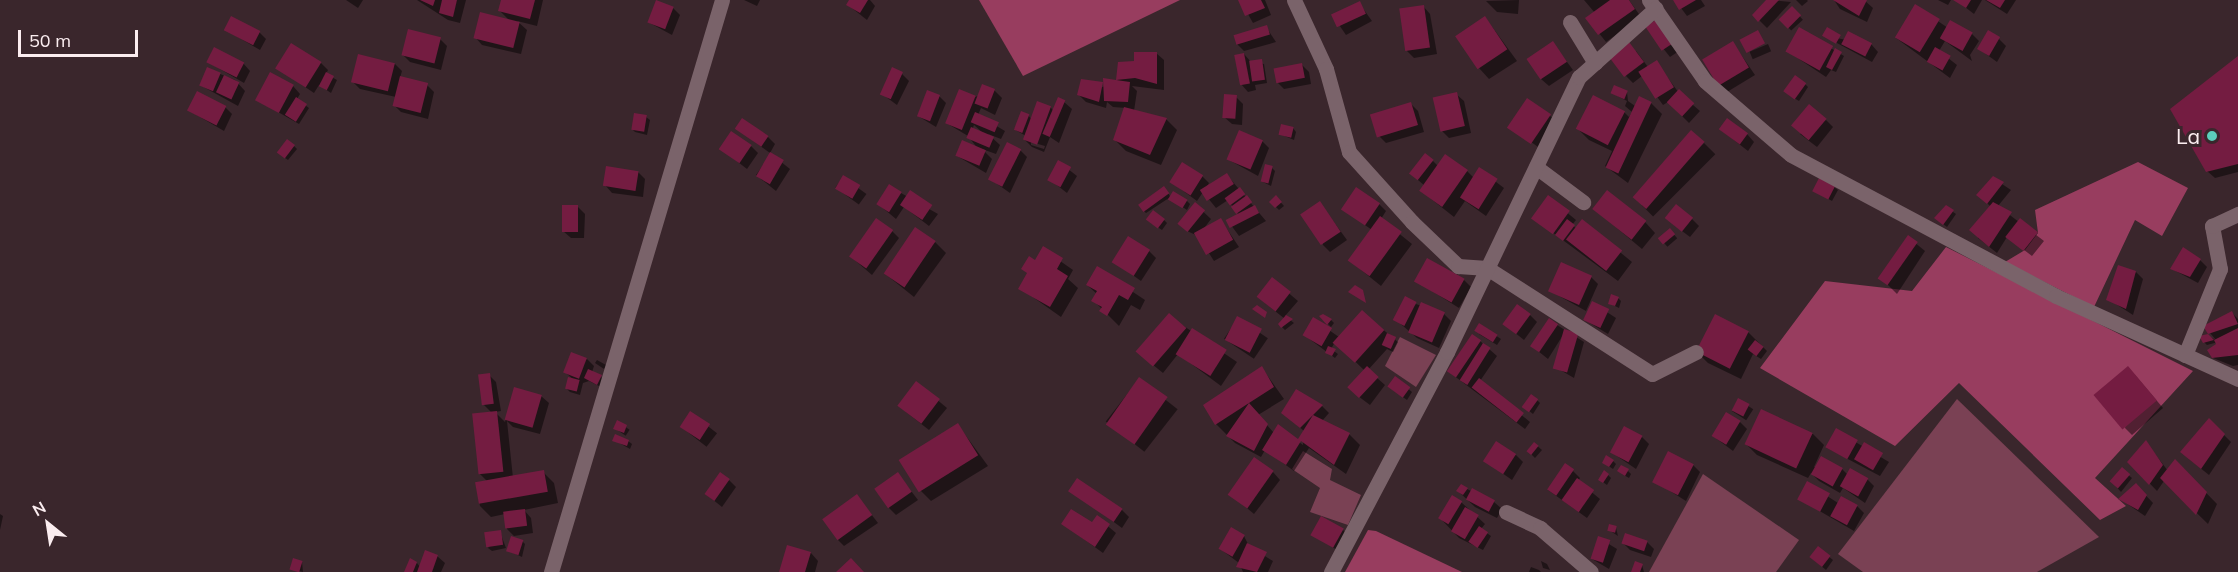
<!DOCTYPE html>
<style>
body{margin:0}
#map{position:relative;width:2238px;height:572px;overflow:hidden;background:#3a262c;font-family:Mulish,sans-serif}
div>[style]{position:absolute}
[style*='--x']{left:calc(var(--x)*1px);top:calc(var(--y)*1px);width:calc(var(--w)*1px);rotate:calc(var(--a)*1deg)}
.green>*{inset:0;background:#7a4154}
.forest>*{inset:0;background:#983d5f}
.shadow>*{inset:0;background:#0007;transform-origin:0 0}
.building>*{inset:0;background:#741c41;transform-origin:0 0}
.minor>*{height:15px;margin:-7.5px;padding:0 7.5px;transform-origin:7.5px;border-radius:7.5px;background:#7a636a}
.dots>*{width:16px;height:16px;translate:-50% -50%;box-sizing:border-box;border:3px solid #3a262c;border-radius:50%}
span{translate:-50% -50%;white-space:nowrap;text-align:center;line-height:1.15;-webkit-text-stroke:6px #3a262c;paint-order:stroke}
.poi-label{font-size:21px;color:#fbedf0}
.right{translate:-100% -50%;text-align:right}
.north{position:absolute;left:18px;top:494px;width:60px;height:60px;-webkit-text-stroke:4px #3a262c;paint-order:stroke;rotate:330deg;font-size:16px;font-weight:700;line-height:24px;text-align:center;color:#fbedf0}
.north::after{content:'';display:block;margin:auto;width:21px;height:27px;background:#fbedf0;clip-path:polygon(50% 0,100% 100%,50% 72%,0 100%)}
.scale{position:absolute;left:18px;top:30px;width:120px;height:27px;box-sizing:border-box;border:3px solid #fbedf0;border-top:0;padding-left:8px;font-size:18px;line-height:21px;white-space:nowrap;color:#fbedf0;-webkit-text-stroke:4px #3a262c;paint-order:stroke}
</style>
<div id="map">
<div class="green">
<i style="clip-path:polygon(1400px 337px,1436px 355px,1416px 387px,1385px 366px)"></i>
<i style="clip-path:polygon(1957px 399px,2099px 537px,2037px 572px,1863px 572px,1838px 554px)"></i>
<i style="clip-path:polygon(1303px 451px,1332px 469px,1330px 480px,1361px 495px,1348px 525px,1310px 512px,1320px 488px,1292px 469px)"></i>
<i style="clip-path:polygon(1703px 474px,1799px 540px,1776px 572px,1649px 572px)"></i>
</div>
<div class="forest">
<i style="clip-path:polygon(979px 0,1180px 0,1023px 76px)"></i>
<i style="clip-path:polygon(2138px 162px,2188px 188px,2162px 236px,2135px 220px,2094px 307px,2005px 262px,2025px 250px,2038px 233px,2035px 210px)"></i>
<i style="clip-path:polygon(1946px 247px,2193px 371px,2095px 478px,2126px 506px,2100px 520px,1959px 383px,1895px 446px,1760px 368px,1825px 281px,1912px 291px)"></i>
<i style="clip-path:polygon(1368px 530px,1376px 531px,1462px 572px,1345px 572px)"></i>
</div>
<div class="shadow">
<i style="clip-path:polygon(346px 0,363px 0,358px 8px)"></i>
<i style="clip-path:polygon(417px 0,466px 0,460px 23px,448px 20px)"></i>
<i style="clip-path:polygon(503px 0,543px 0,537px 26px,517px 21px,527px 30px,521px 54px,482px 45px,475px 37px,510px 21px,500px 11px)"></i>
<i style="clip-path:polygon(744px 0,760px 0,757px 6px)"></i>
<i style="clip-path:polygon(851px 0,870px 0,875px 6px,867px 20px,848px 5px)"></i>
<i style="clip-path:polygon(1240px 0,1265px 0,1271px 15px,1253px 23px)"></i>
<i style="clip-path:polygon(1519px 0,1518px 14px,1497px 12px,1486px 1px)"></i>
<i style="clip-path:polygon(1584px 0,1629px 0,1641px 17px,1606px 42px,1587px 18px,1595px 13px)"></i>
<i style="clip-path:polygon(1675px 0,1701px 0,1705px 6px,1687px 16px)"></i>
<i style="clip-path:polygon(1768px 0,1791px 2px,1767px 28px,1754px 15px)"></i>
<i style="clip-path:polygon(1796px 0,1807px 0,1808px 1px,1802px 6px)"></i>
<i style="clip-path:polygon(1834px 0,1864px 0,1873px 8px,1867px 22px,1840px 9px)"></i>
<i style="clip-path:polygon(1938px 0,1951px 0,1948px 5px)"></i>
<i style="clip-path:polygon(1956px 0,1982px 0,1974px 14px)"></i>
<i style="clip-path:polygon(1985px 0,2016px 0,2007px 14px)"></i>
<i style="clip-path:polygon(1359px 3px,1372px 21px,1346px 35px,1333px 16px)"></i>
<i style="clip-path:polygon(1423px 6px,1430px 14px,1437px 54px,1414px 58px,1407px 51px)"></i>
<i style="clip-path:polygon(1916px 6px,1948px 28px,1972px 34px,1979px 41px,1970px 55px,1972px 61px,1945px 41px,1939px 51px,1957px 65px,1950px 78px,1896px 38px)"></i>
<i style="clip-path:polygon(673px 8px,680px 15px,672px 35px,648px 22px)"></i>
<i style="left:1792px;top:8px;width:16px;height:16px;rotate:47deg"></i>
<i style="clip-path:polygon(1485px 17px,1517px 61px,1489px 79px,1479px 68px)"></i>
<i style="clip-path:polygon(1266px 27px,1276px 42px,1244px 51px,1237px 44px)"></i>
<i style="clip-path:polygon(1647px 28px,1679px 51px,1670px 57px)"></i>
<i style="clip-path:polygon(1799px 29px,1844px 56px,1836px 72px,1831px 70px,1826px 77px,1787px 51px)"></i>
<i style="clip-path:polygon(226px 30px,259px 32px,266px 39px,260px 50px)"></i>
<i style="clip-path:polygon(1824px 36px,1871px 44px,1878px 52px,1872px 62px)"></i>
<i style="clip-path:polygon(440px 39px,447px 46px,441px 70px,410px 62px,403px 55px)"></i>
<i style="clip-path:polygon(1999px 39px,2006px 46px,1997px 62px,1979px 49px)"></i>
<i style="clip-path:polygon(1553px 43px,1573px 70px,1549px 86px,1541px 79px)"></i>
<i style="clip-path:polygon(1733px 43px,1755px 75px,1727px 92px,1719px 85px)"></i>
<i style="left:1768px;top:44px;width:8px;height:20px;rotate:67deg"></i>
<i style="clip-path:polygon(1636px 51px,1648px 67px,1656px 62px,1679px 93px,1700px 111px,1689px 123px,1668px 102px,1663px 105px,1642px 76px,1633px 83px,1626px 76px)"></i>
<i style="clip-path:polygon(1156px 53px,1164px 60px,1164px 90px,1132px 86px,1137px 91px,1134px 111px,1166px 119px,1177px 130px,1161px 165px,1126px 151px,1115px 140px,1126px 108px,1113px 107px,1107px 102px,1106px 108px,1086px 102px,1079px 95px,1117px 82px,1120px 63px,1136px 63px)"></i>
<i style="clip-path:polygon(1244px 54px,1251px 62px,1264px 64px,1267px 83px,1255px 85px,1256px 90px,1248px 92px,1241px 84px)"></i>
<i style="clip-path:polygon(2238px 58px,2238px 172px,2215px 178px,2207px 171px)"></i>
<i style="clip-path:polygon(208px 62px,243px 63px,250px 71px,244px 83px)"></i>
<i style="clip-path:polygon(321px 63px,328px 70px,326px 74px,337px 80px,331px 93px,319px 85px,314px 93px,277px 68px)"></i>
<i style="clip-path:polygon(395px 64px,402px 71px,400px 78px,427px 85px,434px 92px,428px 119px,401px 112px,394px 105px,396px 97px,360px 89px,353px 82px)"></i>
<i style="clip-path:polygon(1302px 65px,1309px 72px,1311px 84px,1284px 89px,1277px 82px)"></i>
<i style="clip-path:polygon(208px 69px,235px 80px,245px 91px,238px 106px,200px 85px)"></i>
<i style="clip-path:polygon(902px 74px,909px 81px,897px 105px,882px 94px)"></i>
<i style="clip-path:polygon(1805px 84px,1808px 87px,1799px 101px,1789px 95px)"></i>
<i style="clip-path:polygon(293px 86px,300px 94px,297px 99px,309px 108px,299px 124px,257px 100px)"></i>
<i style="clip-path:polygon(1615px 87px,1627px 92px,1628px 101px,1635px 106px,1651px 103px,1662px 114px,1628px 183px,1605px 166px,1612px 151px,1589px 140px,1578px 129px,1624px 112px,1629px 117px,1632px 112px,1625px 106px,1627px 101px,1612px 93px)"></i>
<i style="clip-path:polygon(evenodd,994px 90px,1002px 98px,995px 115px,981px 108px,978px 115px,1005px 131px,1001px 139px,988px 134px,1000px 145px,996px 154px,982px 149px,992px 159px,986px 173px,957px 156px,978px 149px,968px 136px,948px 124px,975px 97px,994px 90px,974px 125px,984px 134px,972px 130px,974px 125px)"></i>
<i style="clip-path:polygon(1456px 94px,1464px 101px,1471px 133px,1449px 138px,1442px 131px)"></i>
<i style="clip-path:polygon(939px 96px,946px 103px,936px 127px,918px 116px)"></i>
<i style="clip-path:polygon(1236px 97px,1243px 104px,1242px 125px,1232px 124px,1224px 117px)"></i>
<i style="left:1528px;top:100px;width:37px;height:32px;rotate:36deg"></i>
<i style="clip-path:polygon(evenodd,1064px 102px,1072px 109px,1059px 143px,1050px 137px,1044px 152px,1032px 147px,1025px 140px,1026px 136px,1014px 129px,1028px 115px,1032px 120px,1050px 107px,1054px 111px,1064px 102px,1031px 142px,1045px 146px,1044px 149px,1031px 145px,1031px 142px)"></i>
<i style="clip-path:polygon(1411px 104px,1418px 111px,1424px 132px,1386px 143px,1379px 136px)"></i>
<i style="clip-path:polygon(225px 107px,232px 114px,224px 131px,188px 110px)"></i>
<i style="clip-path:polygon(646px 117px,650px 120px,647px 135px,635px 132px,632px 129px)"></i>
<i style="clip-path:polygon(1826px 120px,1833px 127px,1817px 147px,1800px 134px)"></i>
<i style="clip-path:polygon(1293px 128px,1296px 132px,1294px 140px,1280px 134px)"></i>
<i style="clip-path:polygon(737px 129px,768px 137px,775px 144px,770px 153px)"></i>
<i style="clip-path:polygon(1721px 130px,1747px 134px,1754px 142px,1748px 151px)"></i>
<i style="clip-path:polygon(1262px 141px,1269px 148px,1258px 176px,1229px 160px)"></i>
<i style="left:1704px;top:143px;width:16px;height:88px;rotate:45deg"></i>
<i style="clip-path:polygon(294px 146px,297px 149px,288px 160px,281px 155px)"></i>
<i style="clip-path:polygon(751px 146px,758px 153px,747px 169px,721px 149px)"></i>
<i style="clip-path:polygon(1020px 150px,1027px 157px,1010px 193px,990px 179px)"></i>
<i style="clip-path:polygon(771px 154px,790px 169px,776px 191px,756px 175px)"></i>
<i style="clip-path:polygon(1433px 161px,1438px 166px,1467px 171px,1474px 178px,1479px 169px,1504px 188px,1486px 216px,1465px 201px,1454px 217px,1421px 191px,1425px 186px,1411px 174px)"></i>
<i style="clip-path:polygon(1059px 162px,1077px 176px,1067px 193px,1049px 179px)"></i>
<i style="clip-path:polygon(1272px 168px,1275px 171px,1271px 186px,1261px 181px)"></i>
<i style="clip-path:polygon(638px 172px,645px 179px,643px 197px,612px 193px,605px 185px)"></i>
<i style="clip-path:polygon(1227px 175px,1266px 221px,1239px 236px,1228px 221px,1239px 215px,1228px 200px,1216px 208px,1203px 192px,1197px 201px,1171px 182px,1202px 176px,1209px 183px,1205px 190px)"></i>
<i style="left:843px;top:177px;width:29px;height:13px;rotate:36deg"></i>
<i style="clip-path:polygon(1993px 178px,2011px 190px,1998px 206px,2044px 241px,2032px 256px,2007px 237px,1997px 253px,1978px 238px,1991px 207px,1986px 202px)"></i>
<i style="clip-path:polygon(1834px 187px,1838px 190px,1832px 201px,1814px 191px)"></i>
<i style="clip-path:polygon(1167px 191px,1171px 198px,1187px 201px,1190px 204px,1187px 210px,1169px 198px,1146px 213px,1143px 210px)"></i>
<i style="clip-path:polygon(901px 193px,938px 214px,929px 226px,904px 207px,896px 219px,878px 204px)"></i>
<i style="clip-path:polygon(1276px 197px,1284px 206px,1279px 210px,1271px 202px)"></i>
<i style="clip-path:polygon(1548px 197px,1576px 220px,1572px 225px,1577px 229px,1582px 221px,1632px 262px,1618px 281px,1533px 218px)"></i>
<i style="clip-path:polygon(1320px 203px,1347px 240px,1330px 252px,1323px 245px)"></i>
<i style="clip-path:polygon(1195px 204px,1211px 219px,1202px 231px,1221px 220px,1239px 247px,1214px 261px,1198px 236px,1187px 231px)"></i>
<i style="clip-path:polygon(1379px 204px,1386px 211px,1381px 219px,1412px 244px,1381px 286px,1350px 261px,1372px 230px,1344px 210px)"></i>
<i style="clip-path:polygon(577px 206px,585px 214px,584px 238px,571px 238px,563px 231px)"></i>
<i style="clip-path:polygon(1946px 207px,1956px 214px,1947px 227px,1939px 221px)"></i>
<i style="clip-path:polygon(1594px 209px,1645px 222px,1655px 233px,1642px 249px)"></i>
<i style="clip-path:polygon(1692px 219px,1699px 226px,1690px 237px,1674px 225px)"></i>
<i style="clip-path:polygon(1164px 220px,1167px 223px,1162px 230px,1151px 223px)"></i>
<i style="left:1670px;top:230px;width:11px;height:13px;rotate:49deg"></i>
<i style="clip-path:polygon(892px 231px,899px 238px,872px 275px,850px 256px)"></i>
<i style="clip-path:polygon(1908px 237px,1925px 251px,1897px 294px,1882px 279px)"></i>
<i style="clip-path:polygon(935px 242px,946px 253px,914px 297px,884px 273px)"></i>
<i style="clip-path:polygon(1043px 249px,1073px 270px,1068px 279px,1078px 288px,1061px 317px,1020px 288px)"></i>
<i style="clip-path:polygon(1149px 251px,1156px 258px,1141px 281px,1113px 261px)"></i>
<i style="clip-path:polygon(2200px 260px,2207px 267px,2198px 283px,2172px 269px)"></i>
<i style="clip-path:polygon(1097px 268px,1145px 300px,1140px 310px,1131px 305px,1119px 326px,1093px 300px,1097px 294px,1087px 285px)"></i>
<i style="clip-path:polygon(2136px 272px,2143px 279px,2133px 315px,2108px 299px)"></i>
<i style="clip-path:polygon(1591px 277px,1598px 284px,1586px 311px,1550px 291px)"></i>
<i style="clip-path:polygon(1272px 279px,1298px 301px,1285px 316px,1294px 323px,1285px 330px,1282px 327px,1285px 319px,1265px 303px)"></i>
<i style="clip-path:polygon(1464px 280px,1471px 287px,1459px 308px,1416px 281px)"></i>
<i style="clip-path:polygon(1618px 298px,1621px 301px,1619px 308px,1609px 303px)"></i>
<i style="clip-path:polygon(1593px 303px,1616px 318px,1608px 334px,1585px 320px)"></i>
<i style="clip-path:polygon(1416px 304px,1444px 314px,1451px 321px,1439px 348px,1417px 338px,1395px 319px)"></i>
<i style="clip-path:polygon(1362px 312px,1398px 342px,1393px 352px,1387px 349px,1368px 370px,1385px 385px,1370px 405px,1358px 396px,1365px 371px,1335px 342px,1331px 349px,1338px 354px,1335px 358px,1304px 335px,1313px 319px,1339px 337px)"></i>
<i style="clip-path:polygon(2232px 313px,2238px 319px,2238px 365px,2233px 366px,2213px 358px,2222px 341px,2207px 345px,2204px 342px,2208px 336px,2216px 340px,2205px 327px)"></i>
<i style="clip-path:polygon(1530px 315px,1537px 322px,1524px 340px,1504px 324px)"></i>
<i style="clip-path:polygon(1169px 316px,1237px 362px,1221px 386px,1178px 354px,1163px 373px,1147px 360px)"></i>
<i style="clip-path:polygon(1321px 317px,1331px 320px,1334px 323px,1331px 327px)"></i>
<i style="left:1238px;top:318px;width:36px;height:25px;rotate:34deg"></i>
<i style="clip-path:polygon(1480px 325px,1501px 339px,1497px 345px,1479px 334px)"></i>
<i style="clip-path:polygon(1557px 325px,1584px 342px,1574px 378px,1555px 367px,1563px 335px,1548px 359px,1533px 347px)"></i>
<i style="clip-path:polygon(1748px 332px,1767px 351px,1761px 359px,1753px 354px,1741px 379px,1708px 363px,1697px 352px)"></i>
<i style="clip-path:polygon(1480px 341px,1497px 356px,1480px 381px,1530px 422px,1525px 429px,1449px 372px)"></i>
<i style="clip-path:polygon(587px 359px,594px 366px,592px 372px,604px 379px,601px 387px,589px 381px,583px 383px,580px 395px,570px 392px,567px 389px,574px 380px,566px 373px)"></i>
<i style="clip-path:polygon(597px 360px,606px 365px,604px 369px,595px 363px)"></i>
<i style="clip-path:polygon(1262px 368px,1284px 399px,1258px 415px,1274px 433px,1278px 427px,1303px 445px,1304px 431px,1283px 413px,1297px 391px,1322px 406px,1329px 413px,1322px 421px,1349px 434px,1360px 445px,1346px 474px,1309px 448px,1294px 471px,1265px 450px,1261px 457px,1235px 443px,1216px 424px)"></i>
<i style="clip-path:polygon(489px 375px,496px 382px,501px 411px,495px 412px,505px 422px,515px 389px,541px 396px,549px 403px,540px 434px,513px 427px,507px 421px,513px 478px,543px 472px,554px 483px,558px 503px,524px 510px,531px 518px,533px 533px,514px 536px,507px 529px,505px 514px,491px 517px,480px 506px,476px 485px,489px 483px,479px 473px,492px 413px,484px 405px)"></i>
<i style="clip-path:polygon(2135px 375px,2163px 408px,2132px 435px,2125px 428px)"></i>
<i style="left:1139px;top:379px;width:49px;height:54px;rotate:38deg"></i>
<i style="clip-path:polygon(1396px 379px,1412px 392px,1407px 400px,1393px 390px)"></i>
<i style="clip-path:polygon(917px 383px,947px 408px,929px 430px,906px 412px)"></i>
<i style="clip-path:polygon(1537px 400px,1540px 403px,1533px 414px,1528px 410px)"></i>
<i style="left:1739px;top:400px;width:17px;height:13px;rotate:33deg"></i>
<i style="clip-path:polygon(1761px 411px,1813px 434px,1824px 445px,1814px 467px,1842px 469px,1848px 475px,1867px 479px,1874px 486px,1865px 503px,1843px 488px,1840px 493px,1819px 481px,1811px 473px,1808px 478px,1757px 455px,1746px 444px)"></i>
<i style="left:691px;top:413px;width:33px;height:17px;rotate:38deg"></i>
<i style="clip-path:polygon(2209px 420px,2231px 442px,2209px 475px,2189px 459px)"></i>
<i style="left:618px;top:422px;width:14px;height:7px;rotate:34deg"></i>
<i style="clip-path:polygon(1740px 422px,1747px 429px,1733px 451px,1713px 436px)"></i>
<i style="clip-path:polygon(958px 425px,988px 466px,931px 501px,920px 490px)"></i>
<i style="clip-path:polygon(1837px 431px,1889px 462px,1880px 476px,1827px 448px)"></i>
<i style="clip-path:polygon(1642px 437px,1649px 444px,1636px 469px,1611px 452px)"></i>
<i style="clip-path:polygon(614px 440px,628px 441px,632px 444px,630px 449px)"></i>
<i style="clip-path:polygon(2146px 442px,2168px 471px,2176px 462px,2217px 504px,2208px 524px,2164px 481px,2157px 491px,2129px 462px)"></i>
<i style="clip-path:polygon(1535px 444px,1542px 450px,1535px 458px,1529px 452px)"></i>
<i style="clip-path:polygon(1516px 455px,1523px 462px,1512px 480px,1485px 461px)"></i>
<i style="clip-path:polygon(1613px 461px,1616px 464px,1613px 469px,1604px 463px)"></i>
<i style="clip-path:polygon(1693px 465px,1700px 472px,1686px 501px,1654px 481px)"></i>
<i style="clip-path:polygon(2122px 470px,2132px 478px,2121px 492px,2112px 482px)"></i>
<i style="clip-path:polygon(1573px 471px,1580px 478px,1578px 481px,1600px 499px,1587px 518px,1548px 490px)"></i>
<i style="clip-path:polygon(1628px 471px,1631px 474px,1629px 478px,1622px 474px)"></i>
<i style="clip-path:polygon(1273px 472px,1280px 480px,1254px 514px,1229px 493px)"></i>
<i style="clip-path:polygon(898px 474px,918px 500px,896px 515px,889px 508px)"></i>
<i style="clip-path:polygon(1608px 475px,1611px 478px,1607px 485px,1600px 480px)"></i>
<i style="clip-path:polygon(729px 480px,736px 487px,722px 507px,707px 495px)"></i>
<i style="clip-path:polygon(1807px 483px,1838px 503px,1857px 506px,1864px 513px,1854px 531px,1799px 499px)"></i>
<i style="clip-path:polygon(2136px 485px,2153px 503px,2145px 516px,2120px 499px)"></i>
<i style="clip-path:polygon(1467px 489px,1494px 502px,1502px 509px,1497px 518px,1475px 507px,1458px 491px)"></i>
<i style="clip-path:polygon(1070px 490px,1122px 510px,1129px 517px,1122px 528px)"></i>
<i style="clip-path:polygon(857px 496px,878px 523px,844px 546px,837px 539px)"></i>
<i style="clip-path:polygon(1461px 502px,1485px 524px,1481px 529px,1491px 536px,1483px 550px,1459px 538px,1439px 517px)"></i>
<i style="clip-path:polygon(0 514px,3px 516px,0 530px)"></i>
<i style="clip-path:polygon(1097px 517px,1116px 533px,1103px 553px,1063px 524px,1092px 525px)"></i>
<i style="clip-path:polygon(1616px 528px,1618px 536px,1609px 530px)"></i>
<i style="clip-path:polygon(1343px 530px,1350px 537px,1343px 554px,1314px 535px)"></i>
<i style="clip-path:polygon(500px 532px,506px 548px,492px 551px,488px 548px)"></i>
<i style="clip-path:polygon(1244px 536px,1249px 546px,1273px 561px,1268px 572px,1243px 572px,1239px 563px,1219px 548px)"></i>
<i style="clip-path:polygon(1599px 538px,1617px 549px,1609px 569px,1592px 559px)"></i>
<i style="clip-path:polygon(522px 541px,525px 544px,522px 557px,509px 551px)"></i>
<i style="clip-path:polygon(1647px 542px,1654px 549px,1651px 557px,1630px 550px,1623px 543px)"></i>
<i style="clip-path:polygon(788px 547px,811px 553px,818px 561px,815px 572px,782px 572px)"></i>
<i style="clip-path:polygon(1818px 548px,1833px 560px,1826px 570px,1814px 560px)"></i>
<i style="clip-path:polygon(437px 556px,445px 563px,441px 572px,406px 572px,417px 563px,420px 567px)"></i>
<i style="clip-path:polygon(1541px 561px,1547px 564px,1550px 570px,1543px 568px)"></i>
<i style="clip-path:polygon(302px 562px,303px 572px,291px 569px)"></i>
<i style="clip-path:polygon(1642px 565px,1644px 572px,1632px 572px)"></i>
<i style="clip-path:polygon(1531px 567px,1539px 570px,1541px 572px,1529px 572px)"></i>
</div>
<div class="building">
<i style="clip-path:polygon(420px 0,435px 0,433px 6px)"></i>
<i style="clip-path:polygon(442px 0,457px 0,453px 17px,439px 13px)"></i>
<i style="clip-path:polygon(501px 0,535px 0,530px 19px,498px 11px)"></i>
<i style="left:656px;top:0;width:19px;height:24px;rotate:21deg"></i>
<i style="clip-path:polygon(849px 0,868px 0,860px 13px,846px 5px)"></i>
<i style="clip-path:polygon(1238px 0,1261px 0,1265px 8px,1245px 16px)"></i>
<i style="clip-path:polygon(1610px 0,1629px 0,1635px 9px,1598px 35px,1585px 18px)"></i>
<i style="clip-path:polygon(1673px 0,1696px 0,1679px 10px)"></i>
<i style="clip-path:polygon(1766px 0,1779px 0,1758px 22px,1752px 15px)"></i>
<i style="clip-path:polygon(1833px 0,1867px 0,1859px 16px)"></i>
<i style="clip-path:polygon(1953px 0,1971px 0,1966px 8px)"></i>
<i style="clip-path:polygon(1986px 0,2005px 0,2000px 8px)"></i>
<i style="left:1360px;top:1px;width:14px;height:32px;rotate:65deg"></i>
<i style="left:1915px;top:4px;width:29px;height:39px;rotate:31deg"></i>
<i style="left:1424px;top:5px;width:43px;height:25px;rotate:82deg"></i>
<i style="left:1792px;top:6px;width:13px;height:19px;rotate:45deg"></i>
<i style="left:480px;top:12px;width:41px;height:27px;rotate:14deg"></i>
<i style="left:231px;top:16px;width:33px;height:16px;rotate:27deg"></i>
<i style="left:1485px;top:16px;width:40px;height:36px;rotate:56deg"></i>
<i style="left:1657px;top:19px;width:29px;height:14px;rotate:56deg"></i>
<i style="left:1950px;top:20px;width:26px;height:21px;rotate:29deg"></i>
<i style="left:1267px;top:25px;width:10px;height:35px;rotate:73deg"></i>
<i style="left:1799px;top:27px;width:39px;height:28px;rotate:29deg"></i>
<i style="left:1827px;top:27px;width:16px;height:10px;rotate:30deg"></i>
<i style="left:408px;top:29px;width:34px;height:27px;rotate:14deg"></i>
<i style="left:1758px;top:30px;width:15px;height:21px;rotate:62deg"></i>
<i style="left:1988px;top:30px;width:14px;height:22px;rotate:30deg"></i>
<i style="left:1848px;top:31px;width:27px;height:15px;rotate:27deg"></i>
<i style="left:1553px;top:41px;width:25px;height:32px;rotate:56deg"></i>
<i style="left:1733px;top:41px;width:31px;height:36px;rotate:59deg"></i>
<i style="left:1629px;top:42px;width:25px;height:25px;rotate:53deg"></i>
<i style="left:291px;top:43px;width:36px;height:30px;rotate:32deg"></i>
<i style="left:214px;top:47px;width:34px;height:17px;rotate:27deg"></i>
<i style="left:1935px;top:47px;width:18px;height:17px;rotate:29deg"></i>
<i style="clip-path:polygon(1835px 48px,1842px 52px,1832px 70px,1826px 67px)"></i>
<i style="clip-path:polygon(1134px 52px,1157px 52px,1157px 84px,1135px 78px,1116px 80px,1130px 82px,1128px 102px,1104px 101px,1103px 78px,1116px 80px,1118px 62px,1134px 61px)"></i>
<i style="left:1244px;top:53px;width:31px;height:10px;rotate:79deg"></i>
<i style="left:358px;top:54px;width:38px;height:29px;rotate:14deg"></i>
<i style="clip-path:polygon(2238px 56px,2238px 164px,2206px 172px,2170px 109px)"></i>
<i style="left:1262px;top:59px;width:21px;height:13px;rotate:82deg"></i>
<i style="left:1657px;top:60px;width:32px;height:22px;rotate:58deg"></i>
<i style="left:1302px;top:63px;width:15px;height:29px;rotate:79deg"></i>
<i style="left:207px;top:67px;width:15px;height:20px;rotate:23deg"></i>
<i style="left:892px;top:67px;width:12px;height:30px;rotate:24deg"></i>
<i style="left:270px;top:72px;width:27px;height:32px;rotate:28deg"></i>
<i style="left:326px;top:72px;width:9px;height:16px;rotate:27deg"></i>
<i style="left:224px;top:75px;width:17px;height:19px;rotate:25deg"></i>
<i style="left:1795px;top:75px;width:14px;height:20px;rotate:36deg"></i>
<i style="left:400px;top:76px;width:29px;height:31px;rotate:14deg"></i>
<i style="clip-path:polygon(1081px 79px,1103px 82px,1099px 102px,1077px 95px)"></i>
<i style="left:982px;top:84px;width:14px;height:21px;rotate:21deg"></i>
<i style="left:1614px;top:85px;width:15px;height:9px;rotate:23deg"></i>
<i style="left:959px;top:89px;width:18px;height:37px;rotate:22deg"></i>
<i style="left:1679px;top:89px;width:21px;height:18px;rotate:43deg"></i>
<i style="left:927px;top:90px;width:14px;height:28px;rotate:21deg"></i>
<i style="left:197px;top:91px;width:33px;height:22px;rotate:27deg"></i>
<i style="left:1457px;top:92px;width:35px;height:25px;rotate:77deg"></i>
<i style="left:1224px;top:94px;width:13px;height:24px;rotate:4deg"></i>
<i style="left:1593px;top:95px;width:36px;height:38px;rotate:27deg"></i>
<i style="left:1639px;top:96px;width:14px;height:79px;rotate:25deg"></i>
<i style="left:296px;top:97px;width:13px;height:21px;rotate:32deg"></i>
<i style="left:1058px;top:97px;width:8px;height:40px;rotate:23deg"></i>
<i style="left:1527px;top:98px;width:29px;height:36px;rotate:34deg"></i>
<i style="left:1037px;top:101px;width:15px;height:41px;rotate:20deg"></i>
<i style="left:1411px;top:102px;width:24px;height:43px;rotate:73deg"></i>
<i style="left:1809px;top:104px;width:23px;height:28px;rotate:40deg"></i>
<i style="clip-path:polygon(1124px 107px,1167px 118px,1150px 155px,1113px 140px)"></i>
<i style="left:1021px;top:111px;width:9px;height:20px;rotate:21deg"></i>
<i style="left:975px;top:112px;width:26px;height:11px;rotate:23deg"></i>
<i style="left:634px;top:113px;width:13px;height:17px;rotate:9deg"></i>
<i style="left:742px;top:118px;width:32px;height:13px;rotate:34deg"></i>
<i style="left:1727px;top:118px;width:26px;height:14px;rotate:36deg"></i>
<i style="left:1281px;top:124px;width:13px;height:11px;rotate:13deg"></i>
<i style="left:971px;top:127px;width:25px;height:12px;rotate:23deg"></i>
<i style="left:1239px;top:130px;width:26px;height:32px;rotate:23deg"></i>
<i style="left:1691px;top:130px;width:18px;height:89px;rotate:41deg"></i>
<i style="left:731px;top:131px;width:25px;height:22px;rotate:34deg"></i>
<i style="left:287px;top:139px;width:10px;height:17px;rotate:37deg"></i>
<i style="left:962px;top:140px;width:26px;height:17px;rotate:23deg"></i>
<i style="left:1007px;top:142px;width:16px;height:42px;rotate:27deg"></i>
<i style="left:770px;top:152px;width:16px;height:28px;rotate:30deg"></i>
<i style="left:1425px;top:153px;width:11px;height:26px;rotate:38deg"></i>
<i style="left:1445px;top:154px;width:28px;height:45px;rotate:35deg"></i>
<i style="left:1058px;top:160px;width:15px;height:23px;rotate:28deg"></i>
<i style="left:1182px;top:162px;width:25px;height:24px;rotate:32deg"></i>
<i style="left:1265px;top:164px;width:8px;height:18px;rotate:14deg"></i>
<i style="left:606px;top:166px;width:33px;height:20px;rotate:9deg"></i>
<i style="left:1479px;top:167px;width:22px;height:36px;rotate:32deg"></i>
<i style="left:1227px;top:173px;width:13px;height:32px;rotate:58deg"></i>
<i style="left:843px;top:175px;width:20px;height:16px;rotate:30deg"></i>
<i style="clip-path:polygon(1993px 176px,2004px 182px,1987px 204px,1976px 195px)"></i>
<i style="left:1819px;top:178px;width:18px;height:15px;rotate:27deg"></i>
<i style="left:889px;top:184px;width:15px;height:24px;rotate:32deg"></i>
<i style="left:1164px;top:186px;width:9px;height:32px;rotate:54deg"></i>
<i style="left:1240px;top:187px;width:9px;height:19px;rotate:54deg"></i>
<i style="left:1356px;top:187px;width:29px;height:27px;rotate:34deg"></i>
<i style="left:910px;top:190px;width:27px;height:18px;rotate:34deg"></i>
<i style="left:1607px;top:190px;width:50px;height:24px;rotate:38deg"></i>
<i style="left:1173px;top:191px;width:17px;height:10px;rotate:31deg"></i>
<i style="left:1247px;top:195px;width:9px;height:20px;rotate:54deg"></i>
<i style="clip-path:polygon(1276px 195px,1282px 202px,1275px 208px,1269px 202px)"></i>
<i style="left:1548px;top:195px;width:27px;height:29px;rotate:36deg"></i>
<i style="left:1320px;top:201px;width:37px;height:24px;rotate:56deg"></i>
<i style="left:1195px;top:202px;width:13px;height:28px;rotate:39deg"></i>
<i style="clip-path:polygon(1993px 202px,2012px 212px,1989px 247px,1969px 230px)"></i>
<i style="left:1676px;top:204px;width:22px;height:18px;rotate:39deg"></i>
<i style="left:562px;top:205px;width:16px;height:27px"></i>
<i style="left:1255px;top:205px;width:9px;height:33px;rotate:63deg"></i>
<i style="clip-path:polygon(1946px 205px,1954px 210px,1943px 225px,1934px 218px)"></i>
<i style="left:1153px;top:210px;width:15px;height:12px;rotate:37deg"></i>
<i style="left:1380px;top:216px;width:27px;height:55px;rotate:36deg"></i>
<i style="left:876px;top:218px;width:21px;height:47px;rotate:35deg"></i>
<i style="left:1221px;top:218px;width:25px;height:31px;rotate:61deg"></i>
<i style="left:2020px;top:218px;width:23px;height:24px;rotate:38deg"></i>
<i style="left:1567px;top:219px;width:10px;height:20px;rotate:37deg"></i>
<i style="left:1582px;top:219px;width:51px;height:26px;rotate:38deg"></i>
<i style="left:915px;top:227px;width:25px;height:56px;rotate:34deg"></i>
<i style="left:1670px;top:228px;width:8px;height:16px;rotate:50deg"></i>
<i style="left:1908px;top:235px;width:12px;height:53px;rotate:35deg"></i>
<i style="left:1128px;top:236px;width:26px;height:31px;rotate:32deg"></i>
<i style="clip-path:polygon(1043px 246px,1063px 258px,1057px 269px,1068px 276px,1050px 307px,1018px 289px,1027px 273px,1021px 269px,1029px 256px,1035px 260px)"></i>
<i style="clip-path:polygon(2183px 247px,2201px 259px,2190px 277px,2170px 269px)"></i>
<i style="left:1427px;top:258px;width:43px;height:27px;rotate:29deg"></i>
<i style="left:1561px;top:262px;width:34px;height:32px;rotate:24deg"></i>
<i style="clip-path:polygon(2118px 265px,2136px 271px,2126px 309px,2106px 300px)"></i>
<i style="clip-path:polygon(1097px 266px,1135px 288px,1128px 300px,1119px 295px,1107px 316px,1099px 311px,1102px 307px,1091px 301px,1097px 291px,1086px 285px)"></i>
<i style="left:1272px;top:277px;width:24px;height:25px;rotate:38deg"></i>
<i style="clip-path:polygon(1355px 285px,1363px 290px,1366px 303px,1348px 292px)"></i>
<i style="clip-path:polygon(1611px 294px,1619px 297px,1615px 306px,1608px 304px)"></i>
<i style="left:1405px;top:296px;width:13px;height:27px;rotate:27deg"></i>
<i style="left:1592px;top:301px;width:19px;height:21px;rotate:25deg"></i>
<i style="left:1421px;top:302px;width:26px;height:33px;rotate:23deg"></i>
<i style="left:1517px;top:304px;width:17px;height:25px;rotate:36deg"></i>
<i style="clip-path:polygon(1257px 305px,1267px 312px,1265px 318px,1252px 309px)"></i>
<i style="left:1362px;top:310px;width:30px;height:44px;rotate:42deg"></i>
<i style="clip-path:polygon(2232px 311px,2238px 324px,2208px 334px,2203px 326px)"></i>
<i style="left:1169px;top:313px;width:23px;height:51px;rotate:41deg"></i>
<i style="clip-path:polygon(1323px 314px,1332px 319px,1327px 325px,1319px 316px)"></i>
<i style="left:1715px;top:314px;width:38px;height:42px;rotate:27deg"></i>
<i style="clip-path:polygon(1286px 315px,1293px 319px,1281px 328px,1278px 324px)"></i>
<i style="left:1237px;top:316px;width:28px;height:27px;rotate:27deg"></i>
<i style="left:1313px;top:317px;width:22px;height:21px;rotate:30deg"></i>
<i style="left:1549px;top:318px;width:11px;height:34px;rotate:34deg"></i>
<i style="left:1479px;top:323px;width:22px;height:9px;rotate:32deg"></i>
<i style="left:1192px;top:328px;width:41px;height:31px;rotate:32deg"></i>
<i style="clip-path:polygon(2238px 328px,2238px 355px,2212px 358px,2207px 350px,2216px 344px,2214px 340px)"></i>
<i style="left:1564px;top:329px;width:15px;height:41px;rotate:16deg"></i>
<i style="left:1387px;top:333px;width:10px;height:13px;rotate:24deg"></i>
<i style="left:1472px;top:334px;width:11px;height:45px;rotate:34deg"></i>
<i style="clip-path:polygon(2208px 334px,2214px 340px,2203px 343px,2199px 336px)"></i>
<i style="left:1755px;top:340px;width:11px;height:12px;rotate:38deg"></i>
<i style="left:1483px;top:343px;width:9px;height:44px;rotate:32deg"></i>
<i style="clip-path:polygon(1328px 346px,1336px 349px,1332px 356px,1325px 353px)"></i>
<i style="left:571px;top:352px;width:17px;height:22px;rotate:21deg"></i>
<i style="clip-path:polygon(1262px 366px,1274px 387px,1249px 403px,1268px 424px,1254px 451px,1226px 436px,1249px 403px,1215px 425px,1203px 405px)"></i>
<i style="left:1367px;top:366px;width:16px;height:29px;rotate:43deg"></i>
<i style="left:2128px;top:366px;width:45px;height:45px;rotate:50deg"></i>
<i style="clip-path:polygon(588px 369px,602px 375px,597px 385px,584px 378px)"></i>
<i style="left:490px;top:373px;width:31px;height:12px;rotate:83deg"></i>
<i style="left:1395px;top:376px;width:19px;height:13px;rotate:36deg"></i>
<i style="left:568px;top:377px;width:12px;height:12px;rotate:14deg"></i>
<i style="left:1139px;top:377px;width:35px;height:58px;rotate:35deg"></i>
<i style="left:1479px;top:378px;width:57px;height:12px;rotate:38deg"></i>
<i style="left:916px;top:381px;width:30px;height:31px;rotate:37deg"></i>
<i style="left:514px;top:387px;width:29px;height:34px;rotate:16deg"></i>
<i style="clip-path:polygon(1296px 389px,1323px 405px,1313px 415px,1350px 433px,1334px 465px,1301px 441px,1286px 465px,1262px 450px,1278px 424px,1298px 439px,1313px 415px,1300px 428px,1281px 413px)"></i>
<i style="left:1531px;top:394px;width:9px;height:16px;rotate:36deg"></i>
<i style="left:1738px;top:398px;width:13px;height:14px;rotate:27deg"></i>
<i style="left:1761px;top:409px;width:57px;height:39px;rotate:25deg"></i>
<i style="left:497px;top:411px;width:61px;height:25px;rotate:84deg"></i>
<i style="left:690px;top:411px;width:24px;height:19px;rotate:33deg"></i>
<i style="left:1726px;top:412px;width:17px;height:28px;rotate:31deg"></i>
<i style="clip-path:polygon(2209px 418px,2225px 434px,2201px 469px,2180px 452px)"></i>
<i style="clip-path:polygon(617px 420px,627px 425px,624px 433px,613px 429px)"></i>
<i style="left:958px;top:423px;width:38px;height:70px;rotate:58deg"></i>
<i style="left:1624px;top:426px;width:21px;height:30px;rotate:28deg"></i>
<i style="left:1836px;top:428px;width:25px;height:22px;rotate:29deg"></i>
<i style="clip-path:polygon(615px 434px,629px 440px,627px 446px,612px 441px)"></i>
<i style="clip-path:polygon(2146px 440px,2163px 465px,2149px 485px,2127px 462px)"></i>
<i style="left:1496px;top:441px;width:24px;height:24px;rotate:33deg"></i>
<i style="left:1534px;top:442px;width:6px;height:12px;rotate:39deg"></i>
<i style="left:1864px;top:442px;width:22px;height:20px;rotate:30deg"></i>
<i style="left:1668px;top:451px;width:29px;height:35px;rotate:27deg"></i>
<i style="clip-path:polygon(1606px 455px,1614px 460px,1609px 467px,1602px 463px)"></i>
<i style="left:1821px;top:456px;width:25px;height:21px;rotate:29deg"></i>
<i style="left:1254px;top:457px;width:24px;height:46px;rotate:35deg"></i>
<i style="clip-path:polygon(2175px 459px,2207px 492px,2196px 515px,2160px 478px)"></i>
<i style="left:1565px;top:463px;width:11px;height:32px;rotate:34deg"></i>
<i style="clip-path:polygon(1621px 465px,1629px 469px,1625px 476px,1617px 471px)"></i>
<i style="left:2122px;top:467px;width:11px;height:19px;rotate:41deg"></i>
<i style="left:1850px;top:468px;width:21px;height:21px;rotate:29deg"></i>
<i style="left:544px;top:470px;width:22px;height:70px;rotate:80deg"></i>
<i style="clip-path:polygon(1604px 470px,1609px 474px,1603px 483px,1598px 480px)"></i>
<i style="left:720px;top:472px;width:12px;height:27px;rotate:35deg"></i>
<i style="left:898px;top:472px;width:24px;height:29px;rotate:55deg"></i>
<i style="left:1077px;top:478px;width:55px;height:16px;rotate:34deg"></i>
<i style="left:1577px;top:478px;width:21px;height:27px;rotate:35deg"></i>
<i style="left:1807px;top:481px;width:26px;height:21px;rotate:28deg"></i>
<i style="clip-path:polygon(2136px 483px,2147px 495px,2138px 510px,2118px 499px)"></i>
<i style="clip-path:polygon(1461px 484px,1468px 488px,1463px 495px,1456px 491px)"></i>
<i style="left:1472px;top:488px;width:26px;height:13px;rotate:28deg"></i>
<i style="left:857px;top:494px;width:26px;height:43px;rotate:54deg"></i>
<i style="left:1452px;top:495px;width:12px;height:27px;rotate:31deg"></i>
<i style="left:1841px;top:496px;width:19px;height:23px;rotate:28deg"></i>
<i style="left:1465px;top:507px;width:16px;height:28px;rotate:30deg"></i>
<i style="left:525px;top:509px;width:17px;height:22px;rotate:83deg"></i>
<i style="clip-path:polygon(1071px 509px,1092px 522px,1097px 515px,1110px 524px,1095px 547px,1061px 524px)"></i>
<i style="left:1321px;top:516px;width:26px;height:22px;rotate:29deg"></i>
<i style="left:1609px;top:524px;width:8px;height:7px;rotate:14deg"></i>
<i style="left:1479px;top:526px;width:11px;height:19px;rotate:34deg"></i>
<i style="left:1231px;top:527px;width:16px;height:25px;rotate:30deg"></i>
<i style="left:501px;top:530px;width:15px;height:17px;rotate:82deg"></i>
<i style="left:1625px;top:533px;width:24px;height:11px;rotate:19deg"></i>
<i style="left:511px;top:536px;width:13px;height:16px;rotate:18deg"></i>
<i style="left:1598px;top:536px;width:13px;height:24px;rotate:18deg"></i>
<i style="clip-path:polygon(1247px 543px,1267px 552px,1257px 572px,1236px 567px)"></i>
<i style="clip-path:polygon(787px 545px,811px 552px,805px 572px,779px 572px)"></i>
<i style="left:1818px;top:546px;width:16px;height:14px;rotate:38deg"></i>
<i style="clip-path:polygon(425px 550px,438px 555px,432px 572px,417px 572px)"></i>
<i style="left:293px;top:558px;width:10px;height:12px;rotate:17deg"></i>
<i style="clip-path:polygon(410px 558px,417px 562px,413px 572px,404px 572px)"></i>
<i style="clip-path:polygon(851px 558px,864px 572px,836px 572px)"></i>
<i style="clip-path:polygon(1635px 561px,1643px 564px,1640px 572px,1631px 572px)"></i>
</div>
<div class="minor">
<i style="--x:1294;--y:0;--w:76;--a:65.1"></i>
<i style="--x:1326;--y:69;--w:86;--a:74.5"></i>
<i style="--x:1349;--y:152;--w:94;--a:48"></i>
<i style="--x:1412;--y:222;--w:64;--a:43.7"></i>
<i style="--x:1458;--y:266;--w:29;--a:4"></i>
<i style="--x:1487;--y:268;--w:196;--a:32.7"></i>
<i style="--x:1652;--y:374;--w:49;--a:-26.6"></i>
<i style="--x:1649;--y:0;--w:98;--a:55.3"></i>
<i style="--x:1705;--y:81;--w:113;--a:40.7"></i>
<i style="--x:1791;--y:155;--w:300;--a:28"></i>
<i style="--x:2056;--y:296;--w:200;--a:24.5"></i>
<i style="--x:1570;--y:22;--w:48;--a:58.6"></i>
<i style="--x:1536;--y:167;--w:59;--a:36.7"></i>
<i style="--x:2185;--y:355;--w:93;--a:-67.9"></i>
<i style="--x:2220;--y:269;--w:44;--a:-100.5"></i>
<i style="--x:2212;--y:226;--w:29;--a:-25"></i>
<i style="--x:1506;--y:512;--w:38;--a:25"></i>
<i style="--x:1540;--y:528;--w:67;--a:40.8"></i>
<i style="--x:551;--y:572;--w:597;--a:-73.36"></i>
<i style="--x:1331;--y:572;--w:249;--a:-62.2"></i>
<i style="--x:1447;--y:352;--w:305;--a:-64.4"></i>
<i style="--x:1579;--y:77;--w:103;--a:-41.9"></i>
</div>
<div class="dots">
<i style="left:2212px;top:136px;background:#5bcebb"></i>
</div>
<div class="poi-label">
<span class="right" style="left:2200px;top:136px">La</span>
</div>
<div class="north">N</div>
<div class="scale">50 m</div>
</div>
